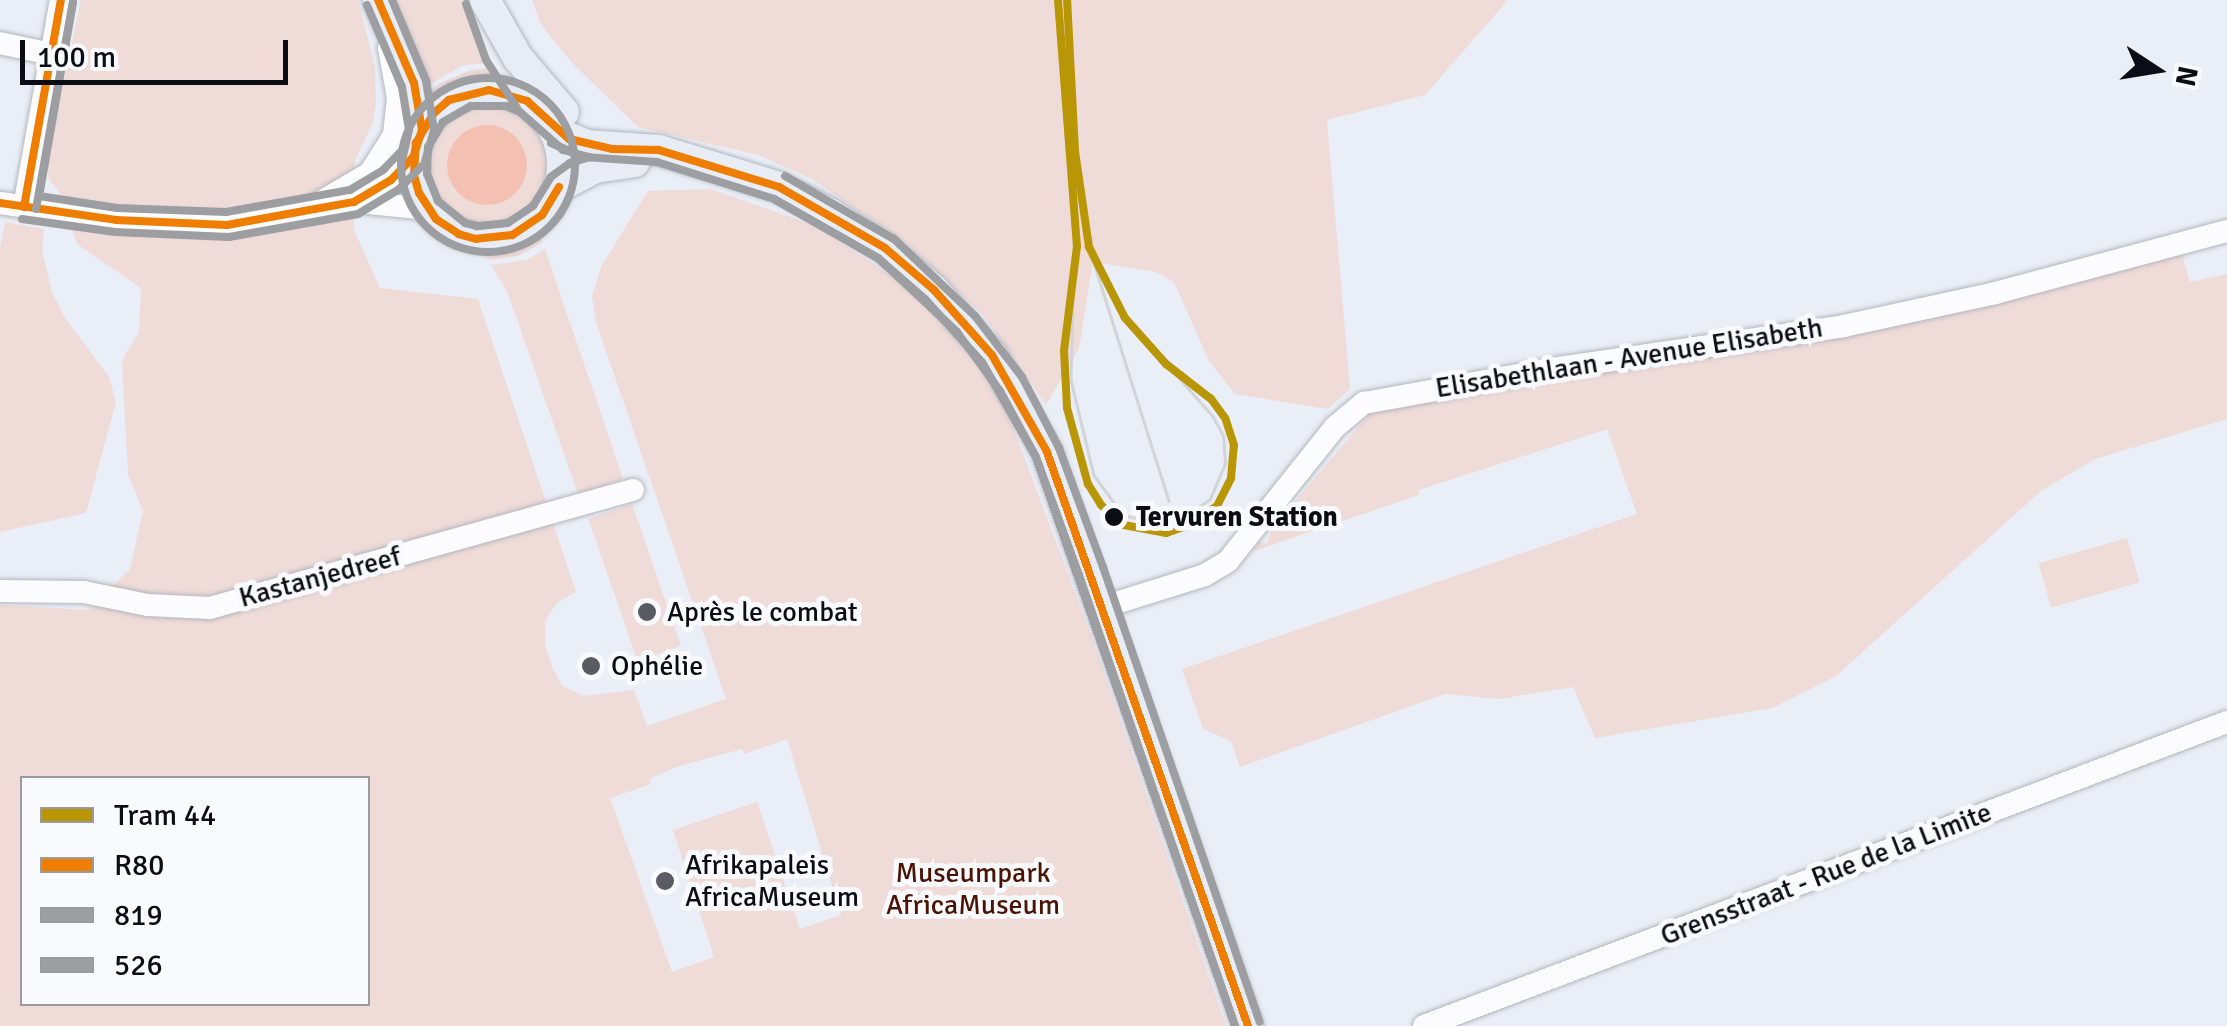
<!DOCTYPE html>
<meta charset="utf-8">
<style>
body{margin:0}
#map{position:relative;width:2227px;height:1026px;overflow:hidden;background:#eaeef6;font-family:Signika,sans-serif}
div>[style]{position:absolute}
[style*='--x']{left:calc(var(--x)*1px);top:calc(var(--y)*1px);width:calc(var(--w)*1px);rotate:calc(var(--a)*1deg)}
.green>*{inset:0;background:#efdbd8;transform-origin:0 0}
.water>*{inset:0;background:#f4c0b1}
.round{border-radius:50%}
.roads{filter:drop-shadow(0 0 2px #b3b6bd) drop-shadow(0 0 2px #b3b6bd)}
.minor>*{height:22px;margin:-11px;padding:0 11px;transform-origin:11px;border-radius:11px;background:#fcfcfe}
.major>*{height:30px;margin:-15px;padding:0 15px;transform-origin:15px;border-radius:15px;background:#e8ecf4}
.major>.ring{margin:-15px;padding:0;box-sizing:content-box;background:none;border:30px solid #e8ecf4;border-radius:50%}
.tram>*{height:2.5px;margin:-1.25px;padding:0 1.25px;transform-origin:1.25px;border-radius:1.25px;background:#d2d4d7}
.bus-1>*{height:8px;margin:-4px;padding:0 4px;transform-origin:4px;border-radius:4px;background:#ef7d00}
.bus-2>*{height:8px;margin:-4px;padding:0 4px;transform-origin:4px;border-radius:4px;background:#9d9ea1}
.bus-2>.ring{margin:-4px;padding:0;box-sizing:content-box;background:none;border:8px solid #9d9ea1;border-radius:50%}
.bus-3>*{height:8px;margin:-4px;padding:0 4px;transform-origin:4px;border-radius:4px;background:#9d9ea1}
.tram-1>*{height:8px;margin:-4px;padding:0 4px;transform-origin:4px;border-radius:4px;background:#b99605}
.dots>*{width:28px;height:28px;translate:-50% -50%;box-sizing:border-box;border:5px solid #f8fafe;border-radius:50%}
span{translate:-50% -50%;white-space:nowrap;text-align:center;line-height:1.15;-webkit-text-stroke:10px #f8fafe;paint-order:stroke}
.street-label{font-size:28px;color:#0a0d13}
.stop-label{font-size:28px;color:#0a0d13;font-weight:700}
.left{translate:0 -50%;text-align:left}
.poi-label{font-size:28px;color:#0a0d13}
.park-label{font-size:28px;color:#4c1300}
.legend{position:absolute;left:20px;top:776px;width:350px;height:230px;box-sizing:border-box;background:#f8fafe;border:2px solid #999ba0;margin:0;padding:12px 18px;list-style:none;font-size:30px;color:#0a0d13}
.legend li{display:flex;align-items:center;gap:20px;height:50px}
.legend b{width:50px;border:2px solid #999ba0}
.north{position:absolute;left:2107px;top:20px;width:100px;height:100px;-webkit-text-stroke:8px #f8fafe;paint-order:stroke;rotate:102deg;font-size:28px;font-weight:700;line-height:40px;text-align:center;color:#0a0d13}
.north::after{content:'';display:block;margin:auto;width:35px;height:45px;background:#0a0d13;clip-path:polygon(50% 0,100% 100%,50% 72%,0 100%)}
.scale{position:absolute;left:20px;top:40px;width:268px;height:45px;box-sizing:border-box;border:5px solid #0a0d13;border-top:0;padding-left:12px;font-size:30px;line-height:35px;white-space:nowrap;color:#0a0d13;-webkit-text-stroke:8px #f8fafe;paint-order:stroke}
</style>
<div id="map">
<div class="green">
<i style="clip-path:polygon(evenodd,81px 0,358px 0,375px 67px,376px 103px,373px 123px,355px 160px,354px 230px,380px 288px,478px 299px,576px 592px,557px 603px,545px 620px,545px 644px,553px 669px,562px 686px,584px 696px,634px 690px,647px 726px,726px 699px,596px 322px,592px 296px,602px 265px,648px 191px,711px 189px,816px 226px,911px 289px,955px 332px,1005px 406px,1093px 641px,1226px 1026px,0 1026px,0 605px,88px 610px,130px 569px,143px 511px,128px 474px,122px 360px,139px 332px,141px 288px,77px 244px,59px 191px,49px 180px,47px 160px,81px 0,787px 739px,841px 915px,800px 929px,757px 802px,673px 830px,714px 957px,672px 972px,610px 798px,651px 784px,650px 779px,676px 767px,742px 749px,744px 754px,787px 739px,81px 0,22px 778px,368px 778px,368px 1004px,22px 1004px,22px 778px)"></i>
<i style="clip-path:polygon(393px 0,469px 0,491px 62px,462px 66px,429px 85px)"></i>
<i style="clip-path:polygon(532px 0,1508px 0,1425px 95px,1327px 120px,1350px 389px,1328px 409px,1235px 394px,1209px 361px,1174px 282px,1156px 272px,1093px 262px,1079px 349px,1046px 405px,984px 316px,908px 244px,812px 179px,758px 155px,638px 127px,574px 65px,541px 25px)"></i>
<i style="clip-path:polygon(493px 67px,498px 80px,458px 85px,428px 103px,430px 91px,438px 84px,471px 70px)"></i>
<i style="clip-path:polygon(evenodd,484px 103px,515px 110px,528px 119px,539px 131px,549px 161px,542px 192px,533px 206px,506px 223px,490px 226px,459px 219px,446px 210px,436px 198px,426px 168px,433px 137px,442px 124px,454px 113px,484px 103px,466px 131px,489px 204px,461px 194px,448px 167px,452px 146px,466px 131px)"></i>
<i style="clip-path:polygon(5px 222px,44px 229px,42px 250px,52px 292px,65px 318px,109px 377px,116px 402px,86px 513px,0 532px,0 248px)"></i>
<i style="clip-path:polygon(539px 232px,543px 242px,518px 256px,489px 260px,481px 249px,520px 243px)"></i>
<i style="clip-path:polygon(545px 249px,623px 479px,578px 494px,507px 291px,491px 265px,527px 260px)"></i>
<i style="clip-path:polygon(2181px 251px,2190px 282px,2227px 274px,2227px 419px,2095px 459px,2041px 491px,1836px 676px,1772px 708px,1595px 738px,1573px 687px,1499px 699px,1445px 694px,1240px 767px,1231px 741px,1203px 729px,1182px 669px,1637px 514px,1607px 429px,1419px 490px,1419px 495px,1251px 552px,1260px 542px,1267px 544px,1271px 530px,1370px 413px,2031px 294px)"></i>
<i style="left:632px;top:504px;width:150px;height:46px;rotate:71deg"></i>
<i style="left:2127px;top:538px;width:46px;height:92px;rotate:74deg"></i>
</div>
<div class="water">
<i class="round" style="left:447px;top:125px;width:80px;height:80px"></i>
</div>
<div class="roads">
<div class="minor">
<i style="--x:0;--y:43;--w:52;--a:12.2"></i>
<i style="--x:357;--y:202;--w:71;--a:5.6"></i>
<i style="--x:0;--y:203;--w:117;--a:8.3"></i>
<i style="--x:116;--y:220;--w:111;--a:2.6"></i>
<i style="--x:227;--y:225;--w:129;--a:-10.3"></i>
<i style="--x:354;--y:202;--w:43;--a:-30.7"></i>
<i style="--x:391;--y:180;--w:32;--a:-46"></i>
<i style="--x:319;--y:203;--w:59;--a:-30.5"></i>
<i style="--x:370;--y:173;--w:45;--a:-57.7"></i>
<i style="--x:394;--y:135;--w:37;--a:-84"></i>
<i style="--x:398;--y:98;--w:51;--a:-100.2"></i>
<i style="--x:24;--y:207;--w:210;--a:-79.9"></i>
<i style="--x:0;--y:591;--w:84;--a:0.7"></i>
<i style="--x:84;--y:592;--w:65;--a:11.5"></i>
<i style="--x:148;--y:605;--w:62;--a:2.8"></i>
<i style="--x:210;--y:608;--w:439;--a:-15.6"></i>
<i style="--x:1103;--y:607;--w:107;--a:-17.4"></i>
<i style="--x:1205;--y:575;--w:27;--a:-31"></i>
<i style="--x:1228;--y:561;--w:171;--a:-51.4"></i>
<i style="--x:1335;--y:427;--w:38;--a:-40"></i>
<i style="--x:1364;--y:403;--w:190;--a:-10.3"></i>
<i style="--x:1551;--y:369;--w:296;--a:-8.3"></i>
<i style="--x:1844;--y:326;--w:155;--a:-12.3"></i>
<i style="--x:1995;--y:293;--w:240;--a:-15"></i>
<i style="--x:1424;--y:1026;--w:859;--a:-20.74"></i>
</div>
<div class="major">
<i style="--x:378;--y:0;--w:90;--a:66.6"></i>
<i style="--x:414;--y:83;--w:48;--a:80.3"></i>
<i style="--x:485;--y:0;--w:67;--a:60.4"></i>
<i style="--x:518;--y:58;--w:71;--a:49.6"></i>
<i class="ring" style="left:414px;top:91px;width:118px;height:118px"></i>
<i style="--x:556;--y:132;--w:33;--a:23"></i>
<i style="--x:586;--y:145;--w:73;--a:3.9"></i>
<i style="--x:659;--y:150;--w:126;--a:17.1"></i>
<i style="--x:779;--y:187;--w:59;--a:27.4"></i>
<i style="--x:831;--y:214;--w:64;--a:32.2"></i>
<i style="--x:885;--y:248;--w:65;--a:40.6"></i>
<i style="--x:934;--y:290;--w:87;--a:48.3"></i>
<i style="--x:992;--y:355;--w:112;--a:60.4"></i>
<i style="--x:1047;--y:452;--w:608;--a:70.7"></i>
<i style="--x:559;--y:187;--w:41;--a:-27.8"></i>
<i style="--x:595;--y:168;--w:40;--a:-8.5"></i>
</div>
</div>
<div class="tram">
<i style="--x:1089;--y:247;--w:266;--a:72.5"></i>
<i style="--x:1073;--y:303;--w:77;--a:91.5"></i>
<i style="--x:1071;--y:380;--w:98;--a:76.4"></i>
<i style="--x:1094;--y:475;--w:49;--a:54.1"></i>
<i style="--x:1123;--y:515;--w:35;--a:13"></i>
<i style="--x:1157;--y:523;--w:22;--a:-8"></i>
<i style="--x:1179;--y:520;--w:37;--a:-34"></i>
<i style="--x:1210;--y:499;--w:39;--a:-67"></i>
<i style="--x:1225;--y:463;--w:27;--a:-94"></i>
<i style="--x:1223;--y:436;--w:21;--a:-118"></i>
<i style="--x:1213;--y:417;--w:71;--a:-131.6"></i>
</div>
<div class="bus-1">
<i style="--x:378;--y:0;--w:90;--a:66.6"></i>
<i style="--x:414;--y:83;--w:48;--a:80.3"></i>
<i style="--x:422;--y:130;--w:28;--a:108"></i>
<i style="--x:559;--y:187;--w:33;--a:121"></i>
<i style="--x:542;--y:215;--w:36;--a:146"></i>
<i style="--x:512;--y:235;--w:36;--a:174"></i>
<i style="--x:476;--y:239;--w:18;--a:-164"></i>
<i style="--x:459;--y:234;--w:27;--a:-147"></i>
<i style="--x:436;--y:219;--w:31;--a:-123"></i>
<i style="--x:419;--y:193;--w:18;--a:-106"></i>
<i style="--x:414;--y:176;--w:33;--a:-87"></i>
<i style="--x:416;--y:143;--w:35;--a:-59"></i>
<i style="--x:434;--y:113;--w:20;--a:-41"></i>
<i style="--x:449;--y:100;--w:41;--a:-14"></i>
<i style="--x:489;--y:90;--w:40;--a:16"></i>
<i style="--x:527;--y:101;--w:57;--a:42.1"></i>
<i style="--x:569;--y:139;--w:44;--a:13.1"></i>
<i style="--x:612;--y:149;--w:47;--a:1.2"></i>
<i style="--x:659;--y:150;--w:126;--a:17.1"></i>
<i style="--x:779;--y:187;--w:122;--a:29.9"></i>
<i style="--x:885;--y:248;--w:65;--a:40.6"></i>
<i style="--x:934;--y:290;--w:87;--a:48.3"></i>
<i style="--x:992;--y:355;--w:112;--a:60.4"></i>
<i style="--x:1047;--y:452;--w:608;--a:70.7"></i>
<i style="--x:0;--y:203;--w:117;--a:8.3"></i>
<i style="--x:116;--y:220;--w:111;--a:2.6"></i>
<i style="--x:227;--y:225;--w:129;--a:-10.3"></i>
<i style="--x:354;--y:202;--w:43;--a:-30.7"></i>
<i style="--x:391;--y:180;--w:32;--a:-46"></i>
<i style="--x:24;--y:207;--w:210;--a:-79.9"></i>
</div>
<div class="bus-2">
<i style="--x:466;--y:4;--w:59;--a:70.3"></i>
<i style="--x:486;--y:60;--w:57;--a:57.1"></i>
<i style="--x:367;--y:5;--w:89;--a:66.9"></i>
<i style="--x:402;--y:87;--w:44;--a:80.8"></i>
<i style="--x:409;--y:130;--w:35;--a:103"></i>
<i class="ring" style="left:401px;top:78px;width:166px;height:166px"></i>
<i style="--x:551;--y:143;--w:36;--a:23"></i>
<i style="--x:584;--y:157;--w:73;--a:3.9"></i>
<i style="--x:657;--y:162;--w:123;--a:17.5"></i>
<i style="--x:774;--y:199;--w:120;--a:29.6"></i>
<i style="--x:878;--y:258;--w:62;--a:41.1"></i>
<i style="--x:925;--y:299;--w:85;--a:47.9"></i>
<i style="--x:982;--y:362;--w:109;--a:60.4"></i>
<i style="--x:1036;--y:457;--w:603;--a:70.72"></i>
<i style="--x:36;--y:209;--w:210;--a:-79.9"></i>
<i style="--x:22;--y:219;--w:94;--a:8"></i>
<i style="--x:115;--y:232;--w:114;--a:2.5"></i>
<i style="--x:229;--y:237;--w:131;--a:-10.1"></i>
<i style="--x:358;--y:214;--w:47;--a:-31"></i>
<i style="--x:398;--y:190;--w:34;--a:-45"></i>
</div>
<div class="bus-3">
<i style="--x:392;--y:0;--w:88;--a:67.2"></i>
<i style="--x:426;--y:81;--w:50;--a:80.7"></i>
<i style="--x:434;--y:130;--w:32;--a:106"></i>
<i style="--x:73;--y:2;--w:197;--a:99.9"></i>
<i style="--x:39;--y:196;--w:79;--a:8.7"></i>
<i style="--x:117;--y:208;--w:109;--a:2.1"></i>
<i style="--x:226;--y:212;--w:126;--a:-10.1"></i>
<i style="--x:350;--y:190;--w:39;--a:-31"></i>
<i style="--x:383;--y:170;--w:30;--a:-46"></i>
<i style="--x:471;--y:106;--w:35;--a:0"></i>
<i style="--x:506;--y:106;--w:15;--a:23"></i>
<i style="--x:520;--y:112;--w:57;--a:41.5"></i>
<i style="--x:563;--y:150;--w:28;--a:15"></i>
<i style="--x:590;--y:157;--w:21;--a:163"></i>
<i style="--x:570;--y:163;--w:24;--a:144"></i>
<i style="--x:551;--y:177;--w:34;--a:122"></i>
<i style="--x:533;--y:206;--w:30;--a:146"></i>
<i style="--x:508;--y:223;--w:31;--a:174"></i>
<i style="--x:477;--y:226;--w:12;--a:-166"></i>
<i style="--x:465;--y:223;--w:35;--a:-141"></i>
<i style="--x:438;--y:201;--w:29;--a:-112"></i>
<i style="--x:427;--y:174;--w:27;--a:-88"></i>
<i style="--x:428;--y:147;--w:29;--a:-59"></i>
<i style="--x:443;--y:122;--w:32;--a:-30"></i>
<i style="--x:785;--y:176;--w:124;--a:30.1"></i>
<i style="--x:774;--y:199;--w:120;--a:29.6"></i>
<i style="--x:878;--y:258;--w:108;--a:43.1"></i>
<i style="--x:957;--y:332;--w:73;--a:53.9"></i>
<i style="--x:1000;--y:391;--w:75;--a:61.4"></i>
<i style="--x:1036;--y:457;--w:126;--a:70"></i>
<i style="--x:1079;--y:575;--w:477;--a:70.9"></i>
<i style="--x:893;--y:238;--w:113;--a:43.6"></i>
<i style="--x:975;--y:316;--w:77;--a:52.4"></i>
<i style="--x:1022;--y:377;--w:80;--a:62.5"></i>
<i style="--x:1059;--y:448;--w:127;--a:69.7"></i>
<i style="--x:1103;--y:567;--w:481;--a:71"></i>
</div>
<div class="tram-1">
<i style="--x:1058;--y:0;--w:247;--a:85.6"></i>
<i style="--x:1077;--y:246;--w:105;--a:97.1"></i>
<i style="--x:1064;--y:350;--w:58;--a:87"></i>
<i style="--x:1067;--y:408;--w:79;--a:74.6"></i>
<i style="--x:1088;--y:484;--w:25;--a:58"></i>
<i style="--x:1101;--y:505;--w:30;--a:41"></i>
<i style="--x:1124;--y:525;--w:43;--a:10.8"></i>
<i style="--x:1166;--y:533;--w:28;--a:-19"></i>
<i style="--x:1192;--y:524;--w:31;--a:-36"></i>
<i style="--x:1217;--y:506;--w:31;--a:-63"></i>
<i style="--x:1231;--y:478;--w:33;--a:-85"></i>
<i style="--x:1234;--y:445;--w:28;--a:-108"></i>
<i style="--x:1225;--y:418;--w:24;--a:-126"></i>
<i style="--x:1211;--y:399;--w:57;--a:-142.1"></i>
<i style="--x:1166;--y:364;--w:62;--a:-131.7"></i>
<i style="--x:1125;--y:318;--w:80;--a:-116.9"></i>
<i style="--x:1089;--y:247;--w:97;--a:-98.3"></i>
<i style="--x:1075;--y:151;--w:151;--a:-93"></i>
</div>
<div class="dots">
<i style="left:1114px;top:517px;background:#0a0d13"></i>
<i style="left:647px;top:612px;background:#585c62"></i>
<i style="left:591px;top:666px;background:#585c62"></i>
<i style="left:665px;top:881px;background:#585c62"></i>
</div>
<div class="street-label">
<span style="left:1629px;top:358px;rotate:-9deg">Elisabethlaan - Avenue Elisabeth</span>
<span style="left:320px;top:577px;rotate:-15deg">Kastanjedreef</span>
<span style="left:1826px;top:874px;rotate:-21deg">Grensstraat - Rue de la Limite</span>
</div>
<div class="stop-label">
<span class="left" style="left:1136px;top:517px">Tervuren Station</span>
</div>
<div class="poi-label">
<span class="left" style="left:667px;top:612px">Après le combat</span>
<span class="left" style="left:611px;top:666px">Ophélie</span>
<span class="left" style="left:685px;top:881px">Afrikapaleis<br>AfricaMuseum</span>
</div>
<div class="park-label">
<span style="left:973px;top:889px">Museumpark<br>AfricaMuseum</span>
</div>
<ul class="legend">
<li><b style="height:12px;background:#b99605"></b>Tram 44</li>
<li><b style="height:12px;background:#ef7d00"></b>R80</li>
<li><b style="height:12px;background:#9d9ea1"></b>819</li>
<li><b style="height:12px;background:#9d9ea1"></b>526</li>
</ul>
<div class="north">N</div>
<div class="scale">100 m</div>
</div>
